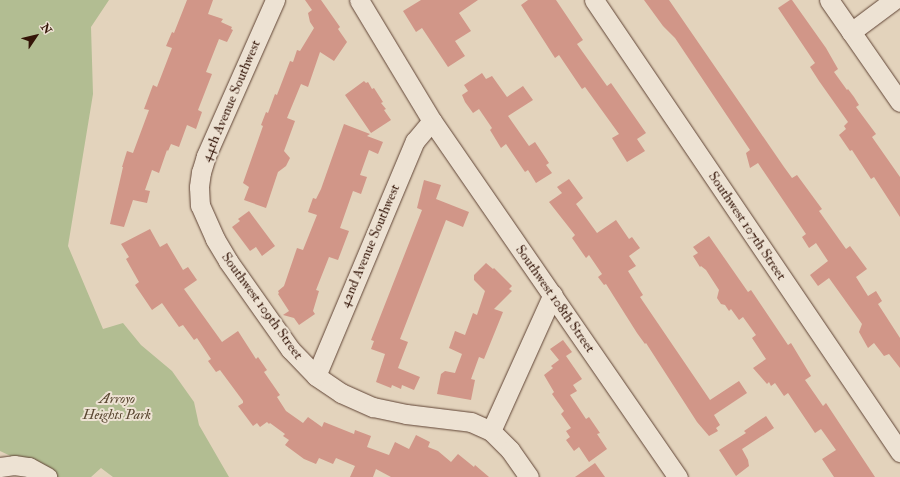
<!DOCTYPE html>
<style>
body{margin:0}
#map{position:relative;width:900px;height:477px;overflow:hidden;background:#e3d3bc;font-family:"IM FELL Double Pica",serif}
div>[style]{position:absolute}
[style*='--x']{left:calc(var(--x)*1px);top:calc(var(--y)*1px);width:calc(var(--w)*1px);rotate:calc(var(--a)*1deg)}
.green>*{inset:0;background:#b2bd92}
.building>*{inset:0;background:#d19688}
.roads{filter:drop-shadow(0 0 1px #604435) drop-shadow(0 0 1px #604435)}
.minor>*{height:19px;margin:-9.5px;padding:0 9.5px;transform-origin:9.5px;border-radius:9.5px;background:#ede2d3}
span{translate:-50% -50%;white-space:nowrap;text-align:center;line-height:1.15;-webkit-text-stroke:4px #ede2d3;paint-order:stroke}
.street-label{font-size:14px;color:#341508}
.park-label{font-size:14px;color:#5a4731;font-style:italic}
.north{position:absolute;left:16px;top:16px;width:40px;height:40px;-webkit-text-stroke:3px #ede2d3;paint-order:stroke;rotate:55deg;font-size:11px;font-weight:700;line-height:16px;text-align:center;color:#341508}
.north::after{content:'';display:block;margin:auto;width:14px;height:18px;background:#341508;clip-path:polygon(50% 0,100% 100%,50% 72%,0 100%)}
</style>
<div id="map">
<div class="green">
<i style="clip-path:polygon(0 0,109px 0,91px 27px,93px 94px,68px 246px,103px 329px,123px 323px,141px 345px,172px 371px,194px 402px,199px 425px,229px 477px,113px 477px,101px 468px,91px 477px,56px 477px,0 451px)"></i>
</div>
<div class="building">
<i style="clip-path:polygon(187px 0,213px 0,208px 14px,223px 19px,221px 22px,232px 27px,231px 29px,233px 30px,227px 42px,219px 39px,206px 72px,212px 74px,198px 110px,202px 112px,196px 129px,187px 125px,179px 147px,171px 144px,168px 151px,167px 150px,159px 173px,152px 170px,145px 190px,150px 191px,147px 203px,133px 200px,124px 227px,110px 224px,123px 167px,122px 167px,127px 151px,133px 153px,149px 110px,144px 109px,153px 85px,157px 87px,172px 48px,166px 46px,172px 32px,174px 33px)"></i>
<i style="clip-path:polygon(305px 0,321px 0,340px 27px,338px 29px,347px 42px,334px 61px,320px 52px,308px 87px,301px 84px,287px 118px,295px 121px,284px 151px,290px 158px,286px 166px,278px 172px,266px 208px,244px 200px,249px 187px,243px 183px,263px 126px,261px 125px,266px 112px,268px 113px,275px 94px,277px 95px,290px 61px,293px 62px,297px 50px,300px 51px,314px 28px,310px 22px,308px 13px,312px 10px)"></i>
<i style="clip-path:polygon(421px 0,478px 0,459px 13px,471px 31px,455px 41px,465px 56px,448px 67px,422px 28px,416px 32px,403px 11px)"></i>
<i style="clip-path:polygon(528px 0,556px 0,583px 40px,577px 44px,607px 86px,611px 83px,646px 133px,637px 139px,645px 151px,627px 162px,612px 138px,619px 134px,585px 87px,582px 89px,559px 55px,555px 58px,521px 5px)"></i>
<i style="clip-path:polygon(644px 0,669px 0,784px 167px,792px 178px,797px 175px,822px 209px,819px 211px,846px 249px,850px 246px,867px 269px,856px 277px,868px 296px,876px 291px,882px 301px,878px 304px,900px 338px,900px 368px,889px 354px,884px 356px,874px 343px,868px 348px,859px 332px,862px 324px,829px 278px,818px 286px,810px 275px,828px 261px,816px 243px,809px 248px,802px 237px,806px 234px,758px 163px,750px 168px,746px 153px,750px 150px,675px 38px,663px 26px)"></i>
<i style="clip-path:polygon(790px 0,792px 0,826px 48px,838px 69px,834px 72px,847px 90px,848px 89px,854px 97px,859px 105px,856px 107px,876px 134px,872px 137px,900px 177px,900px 217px,874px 177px,871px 179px,852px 150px,850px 151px,839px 135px,846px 129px,844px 126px,848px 122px,819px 81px,810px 67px,815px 63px,778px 8px)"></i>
<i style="clip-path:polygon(482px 73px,486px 79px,492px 76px,507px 97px,523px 86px,533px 100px,508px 116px,529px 146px,535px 142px,549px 163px,546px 165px,552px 173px,536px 183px,528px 170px,525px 172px,506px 144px,501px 148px,490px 130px,492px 128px,479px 109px,473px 113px,465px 102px,462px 95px,468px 91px,464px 85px)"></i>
<i style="clip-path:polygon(364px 81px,366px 83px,368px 82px,372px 89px,374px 88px,383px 102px,381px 103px,386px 109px,384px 110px,391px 120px,371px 133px,345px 95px)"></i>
<i style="clip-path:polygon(344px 124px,370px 134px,367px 136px,383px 142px,378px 154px,369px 150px,360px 175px,367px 177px,361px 194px,353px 191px,340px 228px,349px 231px,338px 260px,329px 257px,316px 290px,319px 291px,313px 311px,315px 314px,299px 325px,294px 318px,283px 315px,289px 311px,278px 294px,279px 293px,278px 291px,284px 286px,297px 248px,303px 250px,317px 215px,308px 212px,313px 198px,316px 199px,321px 189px)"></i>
<i style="clip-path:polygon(569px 179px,583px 198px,576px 204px,597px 233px,616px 220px,629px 239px,632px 237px,640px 248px,629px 256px,636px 266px,628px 271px,643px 295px,640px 297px,710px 400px,739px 381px,747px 393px,714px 415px,720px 425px,716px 428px,718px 431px,709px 436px,697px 422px,646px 343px,645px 344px,637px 333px,606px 284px,604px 285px,598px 277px,602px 274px,589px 255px,586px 258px,572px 238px,575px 235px,549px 202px,562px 193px,557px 187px)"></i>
<i style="clip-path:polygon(424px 180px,441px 185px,436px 199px,469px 212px,463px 227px,446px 220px,400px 339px,408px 342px,398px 368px,420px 377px,414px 390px,402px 385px,401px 389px,392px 385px,391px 388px,376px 382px,385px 354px,371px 349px,374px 341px,371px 340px,422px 210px,417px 208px)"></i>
<i style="clip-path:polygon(249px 211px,275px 246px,262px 256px,256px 247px,250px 251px,232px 227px,240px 221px,238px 219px)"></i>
<i style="clip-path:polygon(150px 229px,160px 247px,167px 243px,183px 270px,188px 267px,197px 280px,184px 289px,222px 342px,238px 331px,256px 359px,258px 357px,267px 370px,264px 372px,280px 395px,277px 397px,286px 411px,303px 423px,308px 417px,322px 427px,324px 422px,354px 434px,355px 430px,371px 436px,367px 447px,389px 455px,395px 442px,409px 449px,416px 435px,430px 442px,428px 447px,438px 451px,451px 462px,458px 454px,474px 467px,475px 465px,489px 477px,391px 477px,376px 469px,373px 477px,350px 477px,355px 466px,336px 458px,333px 464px,319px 458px,316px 464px,304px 459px,285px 445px,289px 440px,283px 436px,285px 434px,270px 423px,269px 424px,267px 422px,260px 427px,257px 423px,253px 426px,238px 406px,243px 403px,243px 401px,220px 370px,216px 372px,208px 361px,211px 359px,197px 338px,194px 340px,183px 325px,179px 327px,162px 303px,152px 310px,135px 285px,139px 282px,126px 259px,129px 257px,121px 244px)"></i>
<i style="clip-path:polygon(709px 236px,748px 292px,751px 290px,788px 345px,791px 343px,811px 376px,805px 380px,823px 406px,826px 403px,875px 477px,834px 477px,822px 459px,836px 450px,821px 429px,815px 433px,788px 393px,784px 396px,775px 383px,771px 386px,769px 382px,767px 384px,753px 368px,766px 359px,752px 338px,756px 335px,743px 317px,739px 320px,731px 309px,729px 311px,725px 305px,721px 304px,717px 298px,719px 290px,706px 270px,701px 266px,700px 267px,693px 256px,698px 253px,693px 247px)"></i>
<i style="clip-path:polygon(486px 263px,493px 269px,494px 268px,512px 286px,509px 289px,512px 291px,494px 309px,503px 312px,484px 359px,479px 357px,471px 379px,475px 380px,471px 400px,437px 394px,441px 374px,445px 371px,455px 373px,462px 354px,449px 348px,455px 331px,465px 335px,473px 313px,477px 315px,485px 291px,474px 280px,474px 275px)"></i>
<i style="clip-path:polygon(563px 340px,572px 352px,566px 356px,582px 379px,573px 385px,577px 391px,570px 395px,586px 419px,589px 417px,600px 433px,597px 434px,607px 449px,589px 462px,579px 447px,574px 451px,566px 440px,570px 437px,566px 431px,571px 428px,561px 414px,564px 411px,552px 394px,554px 392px,544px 375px,553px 368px,551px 366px,559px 360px,550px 349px)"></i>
<i style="clip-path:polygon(766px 416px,774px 428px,742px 449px,748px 460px,749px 466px,736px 476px,719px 450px,746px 433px,744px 431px)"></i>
<i style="clip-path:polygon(595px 463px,605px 477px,575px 477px)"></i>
</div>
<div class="roads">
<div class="minor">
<i style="--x:275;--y:0;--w:171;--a:113.9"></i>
<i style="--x:206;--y:156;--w:17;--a:107"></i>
<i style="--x:201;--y:172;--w:15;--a:98"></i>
<i style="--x:199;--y:187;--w:18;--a:87"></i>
<i style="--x:200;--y:205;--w:37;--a:66"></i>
<i style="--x:215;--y:239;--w:26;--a:59"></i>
<i style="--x:228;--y:261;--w:108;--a:54.8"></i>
<i style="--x:290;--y:349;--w:37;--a:46"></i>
<i style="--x:316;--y:376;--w:30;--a:34"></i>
<i style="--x:341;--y:393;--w:35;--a:24"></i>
<i style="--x:373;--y:407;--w:34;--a:12"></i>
<i style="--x:406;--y:414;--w:65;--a:7"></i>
<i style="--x:471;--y:422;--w:22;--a:24"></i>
<i style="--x:491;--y:431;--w:27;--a:45"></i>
<i style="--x:510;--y:450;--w:33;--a:55"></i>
<i style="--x:359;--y:0;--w:141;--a:58.9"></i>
<i style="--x:432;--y:121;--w:433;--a:55.4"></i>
<i style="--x:594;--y:0;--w:546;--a:55.9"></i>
<i style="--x:829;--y:0;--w:124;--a:55.2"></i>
<i style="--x:851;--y:32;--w:54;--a:-36.7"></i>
<i style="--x:316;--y:376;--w:255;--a:-67.2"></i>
<i style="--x:415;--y:141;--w:26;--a:-50"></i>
<i style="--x:491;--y:431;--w:150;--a:-65.7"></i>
<i style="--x:0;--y:467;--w:14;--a:-8"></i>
<i style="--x:14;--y:465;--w:15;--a:8"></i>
<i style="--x:29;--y:467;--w:21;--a:29"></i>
</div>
</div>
<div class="street-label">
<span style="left:231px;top:101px;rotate:-67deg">44th Avenue Southwest</span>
<span style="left:747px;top:226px;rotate:56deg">Southwest 107th Street</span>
<span style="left:370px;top:246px;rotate:-67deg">42nd Avenue Southwest</span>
<span style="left:555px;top:299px;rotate:55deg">Southwest 108th Street</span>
<span style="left:262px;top:306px;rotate:54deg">Southwest 109th Street</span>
</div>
<div class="park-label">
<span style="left:117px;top:407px">Arroyo<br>Heights Park</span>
</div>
<div class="north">N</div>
</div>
